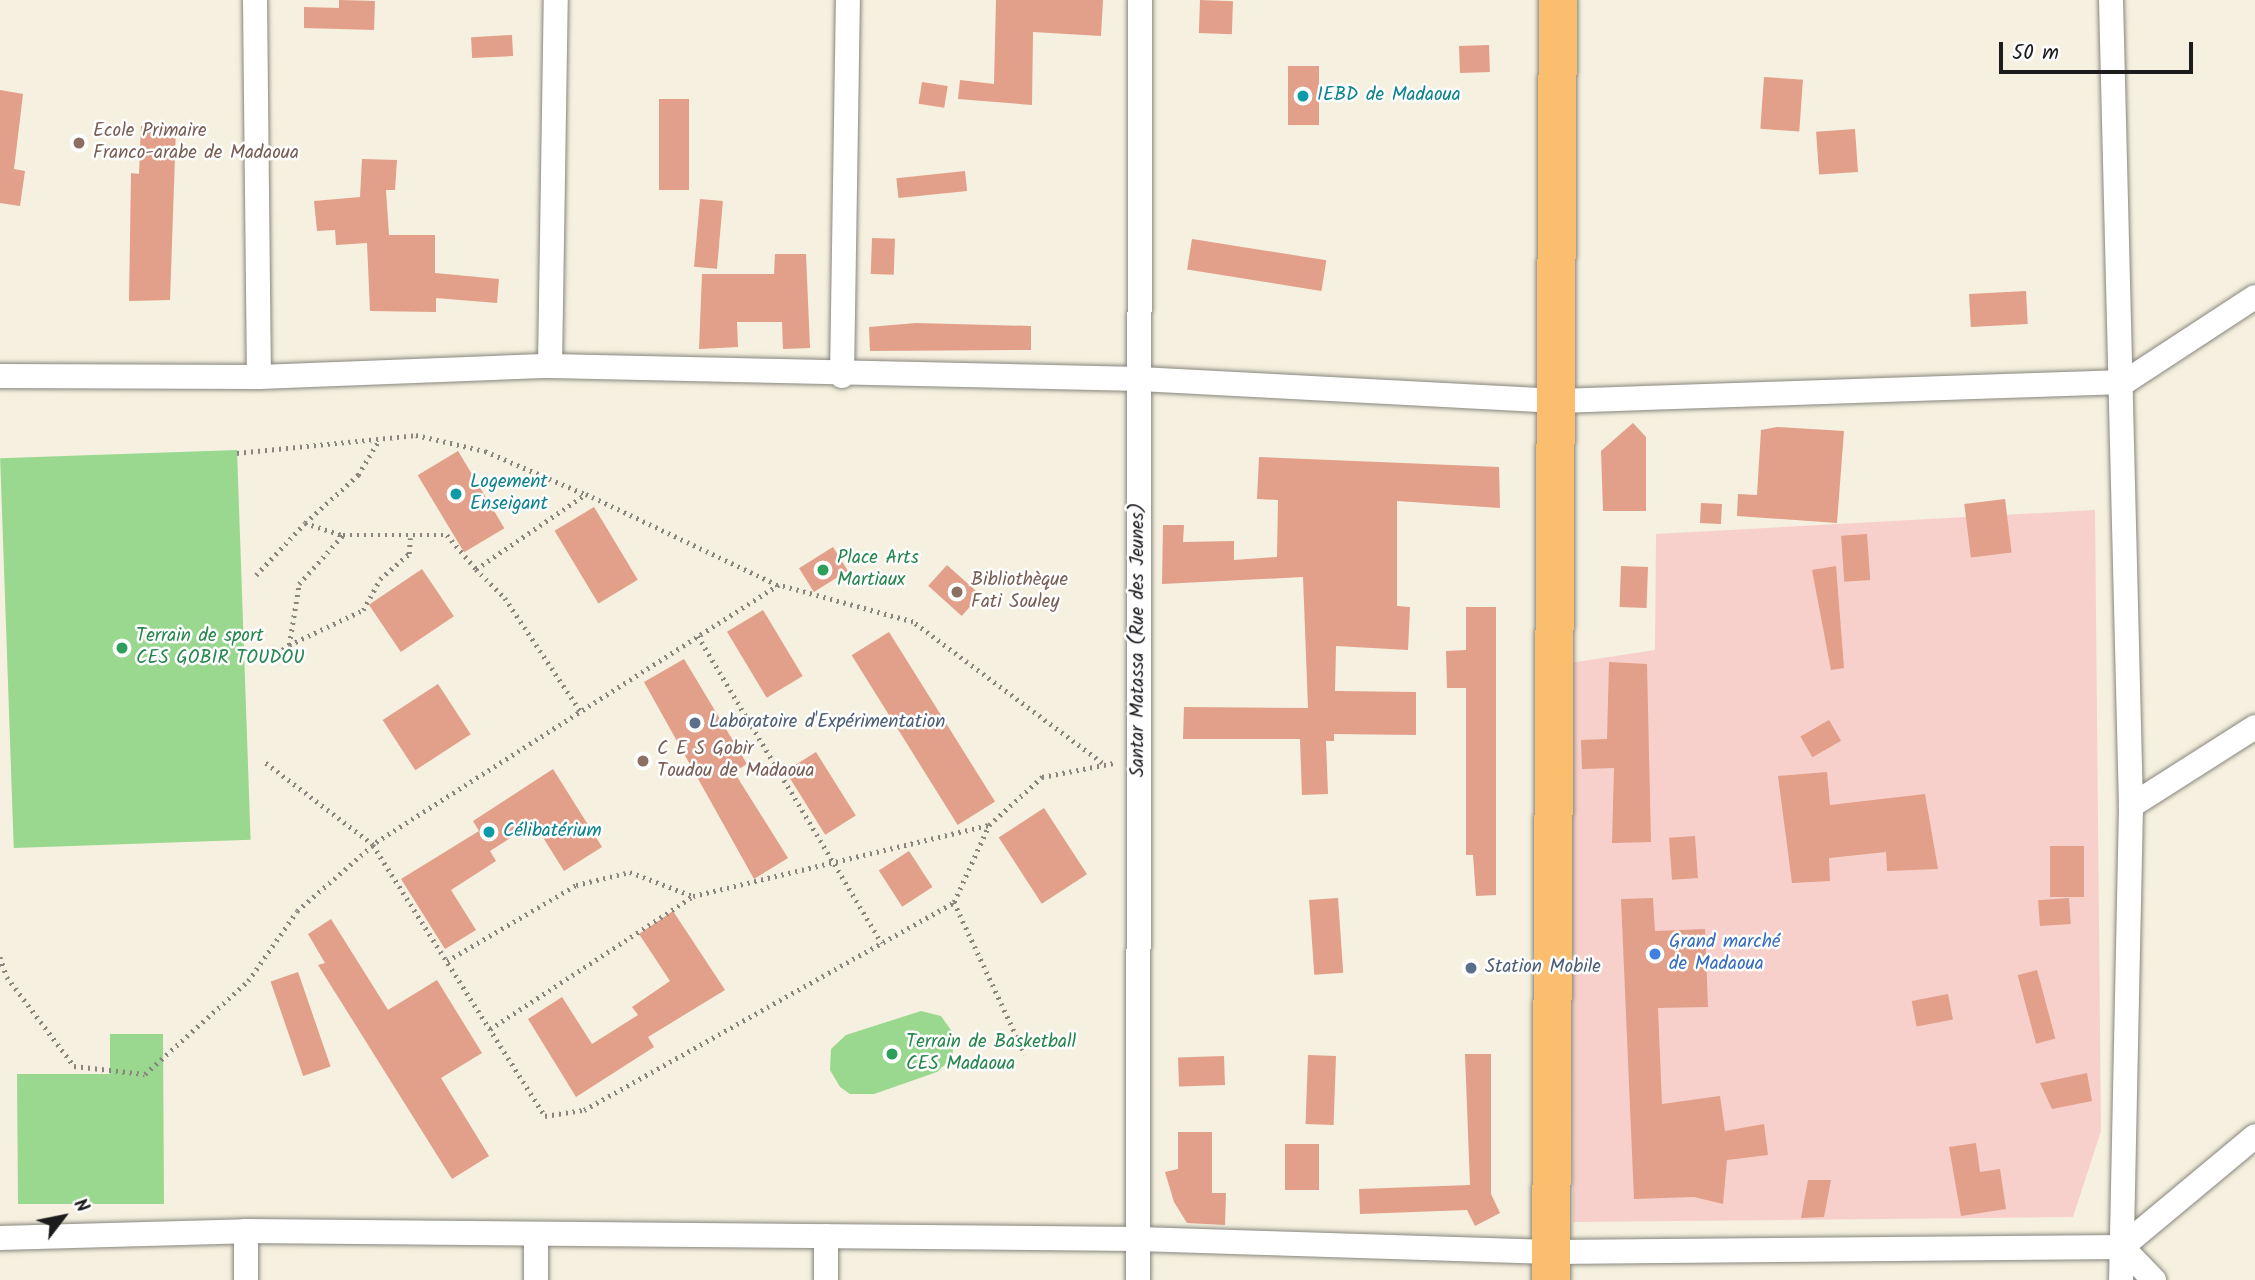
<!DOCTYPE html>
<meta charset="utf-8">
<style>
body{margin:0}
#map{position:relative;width:2255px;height:1280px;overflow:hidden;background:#f5f0df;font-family:Kalam,sans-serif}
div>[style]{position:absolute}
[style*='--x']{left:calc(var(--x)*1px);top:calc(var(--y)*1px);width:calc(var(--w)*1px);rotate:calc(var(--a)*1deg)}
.built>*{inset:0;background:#f7d0cb}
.green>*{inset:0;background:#99d88e;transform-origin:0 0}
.building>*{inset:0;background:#e29f89;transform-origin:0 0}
.path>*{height:4.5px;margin-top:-2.25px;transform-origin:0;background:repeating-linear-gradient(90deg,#88867e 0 2px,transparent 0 7px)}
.roads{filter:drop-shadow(0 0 2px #88867e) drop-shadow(0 0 2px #88867e)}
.minor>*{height:24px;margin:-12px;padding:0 12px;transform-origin:12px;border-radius:12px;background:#fff}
.trunk>*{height:38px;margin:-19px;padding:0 19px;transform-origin:19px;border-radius:19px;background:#fabe6e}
.dots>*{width:19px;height:19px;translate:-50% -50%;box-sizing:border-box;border:4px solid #fff;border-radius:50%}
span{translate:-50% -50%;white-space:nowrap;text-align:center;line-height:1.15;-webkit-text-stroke:5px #fff;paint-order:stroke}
.culture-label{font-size:19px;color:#0d838f}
.left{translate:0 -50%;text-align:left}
.education-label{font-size:19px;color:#785e54}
.leisure-label{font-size:19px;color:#27864d}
.street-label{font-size:19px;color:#1c1c1c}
.service-label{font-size:19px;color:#4e5e75}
.shop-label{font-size:19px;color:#366cbe}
.north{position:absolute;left:28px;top:1182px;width:70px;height:70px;-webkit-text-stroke:5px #fff;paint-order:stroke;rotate:58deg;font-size:19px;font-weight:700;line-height:28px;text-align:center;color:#1c1c1c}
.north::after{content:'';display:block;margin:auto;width:24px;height:32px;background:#1c1c1c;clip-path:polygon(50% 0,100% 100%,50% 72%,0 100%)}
.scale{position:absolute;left:1999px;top:42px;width:194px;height:32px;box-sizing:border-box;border:4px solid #1c1c1c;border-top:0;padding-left:9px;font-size:21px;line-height:24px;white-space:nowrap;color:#1c1c1c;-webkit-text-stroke:5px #fff;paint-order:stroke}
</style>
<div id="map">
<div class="built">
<i style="clip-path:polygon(2095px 510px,2101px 1131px,2073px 1217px,1573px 1222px,1570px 663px,1655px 650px,1656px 534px)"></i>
</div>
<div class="green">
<i style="left:237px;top:450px;width:390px;height:237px;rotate:88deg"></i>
<i style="clip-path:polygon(921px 1011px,941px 1016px,955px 1036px,952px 1058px,937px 1072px,874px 1094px,850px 1094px,840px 1087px,830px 1070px,831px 1049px,846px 1035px)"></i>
<i style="clip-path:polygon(110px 1034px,163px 1034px,164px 1204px,18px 1204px,17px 1074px,110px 1074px)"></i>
</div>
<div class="building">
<i style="clip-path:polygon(339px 0,375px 1px,374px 30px,304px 28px,304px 7px,339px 8px)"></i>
<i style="clip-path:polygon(996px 0,1103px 0,1101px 36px,1033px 32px,1032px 105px,958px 99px,960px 80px,994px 84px)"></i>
<i style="left:1200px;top:0;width:33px;height:33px;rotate:2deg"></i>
<i style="left:512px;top:35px;width:21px;height:41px;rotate:87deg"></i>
<i style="left:1489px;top:45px;width:27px;height:30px;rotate:88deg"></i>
<i style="left:1288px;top:66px;width:31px;height:59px"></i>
<i style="left:1764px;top:77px;width:39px;height:52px;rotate:4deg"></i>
<i style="left:922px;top:82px;width:26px;height:22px;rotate:9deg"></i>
<i style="clip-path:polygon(0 90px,23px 94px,14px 169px,25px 171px,20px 206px,0 203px)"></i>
<i style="left:659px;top:99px;width:30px;height:91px"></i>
<i style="clip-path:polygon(141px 126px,176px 128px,170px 300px,129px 301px,131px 173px,139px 174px)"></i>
<i style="left:1855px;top:129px;width:43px;height:39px;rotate:86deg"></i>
<i style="clip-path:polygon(362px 159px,397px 160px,395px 190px,386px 190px,389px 235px,435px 235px,435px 273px,499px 279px,497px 303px,436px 298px,436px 312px,370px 311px,367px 243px,336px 245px,335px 230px,317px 231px,314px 201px,360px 197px)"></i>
<i style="left:965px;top:171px;width:20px;height:69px;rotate:84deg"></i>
<i style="left:700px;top:199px;width:23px;height:68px;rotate:5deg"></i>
<i style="left:872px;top:238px;width:23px;height:36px;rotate:2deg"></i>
<i style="left:1192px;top:239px;width:136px;height:31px;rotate:9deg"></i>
<i style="clip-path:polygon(775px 254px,806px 254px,810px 348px,783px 349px,782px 322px,737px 322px,738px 347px,699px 349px,702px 274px,774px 274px)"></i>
<i style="left:2026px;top:291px;width:33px;height:57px;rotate:87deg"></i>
<i style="clip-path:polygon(916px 323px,1031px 326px,1031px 350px,870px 351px,869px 327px)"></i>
<i style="clip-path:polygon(1633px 423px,1646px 437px,1646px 511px,1603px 511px,1601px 451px)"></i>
<i style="clip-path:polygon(1777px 427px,1844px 431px,1837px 523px,1737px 516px,1738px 494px,1757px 495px,1761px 430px)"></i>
<i style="left:458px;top:451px;width:90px;height:47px;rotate:59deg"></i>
<i style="clip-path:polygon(1259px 457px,1499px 467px,1500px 508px,1397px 501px,1397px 606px,1410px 607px,1408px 650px,1336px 646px,1335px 691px,1416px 692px,1416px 735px,1334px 734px,1334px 741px,1326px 741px,1328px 794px,1302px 795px,1300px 739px,1183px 739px,1184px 707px,1308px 708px,1303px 577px,1162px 584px,1163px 525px,1184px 525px,1183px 542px,1234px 541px,1234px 560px,1277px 557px,1278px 500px,1257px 499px)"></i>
<i style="left:2005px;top:499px;width:54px;height:41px;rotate:83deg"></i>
<i style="left:1701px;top:503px;width:21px;height:20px;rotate:3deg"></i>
<i style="left:594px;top:507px;width:85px;height:46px;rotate:59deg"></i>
<i style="left:1867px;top:534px;width:46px;height:26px;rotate:86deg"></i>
<i style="left:833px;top:547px;width:28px;height:40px;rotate:58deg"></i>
<i style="left:947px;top:565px;width:45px;height:28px;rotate:42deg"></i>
<i style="left:1621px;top:566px;width:27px;height:41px;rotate:2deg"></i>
<i style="clip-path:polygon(1836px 566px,1844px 668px,1831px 670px,1812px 570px)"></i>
<i style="left:422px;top:569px;width:57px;height:64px;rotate:56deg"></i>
<i style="clip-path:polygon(1466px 607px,1496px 607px,1496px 895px,1476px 896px,1473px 855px,1466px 855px,1466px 688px,1447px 688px,1446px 651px,1466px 650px)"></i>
<i style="left:763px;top:610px;width:77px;height:42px;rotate:59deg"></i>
<i style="left:889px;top:632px;width:200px;height:44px;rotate:58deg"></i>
<i style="clip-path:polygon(684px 659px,747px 764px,734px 772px,788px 858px,754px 879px,644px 682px)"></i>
<i style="clip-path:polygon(1609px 662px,1647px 664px,1651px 842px,1612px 843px,1614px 768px,1582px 769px,1581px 740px,1607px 739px)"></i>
<i style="left:438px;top:684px;width:60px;height:66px;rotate:57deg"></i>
<i style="left:1829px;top:720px;width:24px;height:33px;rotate:60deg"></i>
<i style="left:816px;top:752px;width:75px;height:36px;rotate:58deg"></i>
<i style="clip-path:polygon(553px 769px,602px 847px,564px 871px,534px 823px,490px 851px,496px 861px,451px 890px,476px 930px,445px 949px,401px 879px,479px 831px,473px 821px)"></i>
<i style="clip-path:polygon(1827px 772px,1830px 805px,1925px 794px,1938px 869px,1887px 871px,1886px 852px,1829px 858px,1830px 881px,1792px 883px,1778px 776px)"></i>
<i style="left:1044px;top:808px;width:79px;height:54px;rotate:57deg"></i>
<i style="left:1695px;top:836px;width:42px;height:26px;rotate:86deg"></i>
<i style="left:2050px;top:846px;width:34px;height:51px"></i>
<i style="left:909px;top:851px;width:43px;height:36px;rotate:57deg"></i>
<i style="left:1338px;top:898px;width:75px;height:29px;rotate:86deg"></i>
<i style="clip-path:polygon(1653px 898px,1655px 931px,1705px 929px,1708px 1007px,1658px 1008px,1662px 1104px,1720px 1096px,1725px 1131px,1764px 1124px,1768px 1155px,1727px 1160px,1723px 1204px,1694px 1197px,1634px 1199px,1621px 899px)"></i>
<i style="left:2069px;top:898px;width:26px;height:31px;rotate:86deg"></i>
<i style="clip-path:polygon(673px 911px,725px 990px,648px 1037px,654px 1047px,576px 1097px,528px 1019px,562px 997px,592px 1044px,638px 1015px,632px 1007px,670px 981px,639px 934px)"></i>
<i style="clip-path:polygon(331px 919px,388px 1010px,437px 980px,482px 1053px,441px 1078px,489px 1156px,452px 1179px,318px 965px,325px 963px,308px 934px)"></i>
<i style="left:2037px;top:970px;width:71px;height:20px;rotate:75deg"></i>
<i style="left:298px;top:972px;width:100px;height:29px;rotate:71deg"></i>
<i style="left:1948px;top:994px;width:26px;height:37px;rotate:79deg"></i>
<i style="clip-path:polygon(1465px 1054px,1491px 1054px,1491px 1194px,1500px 1213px,1475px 1226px,1467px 1210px,1360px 1214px,1359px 1189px,1470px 1185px)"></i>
<i style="left:1308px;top:1055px;width:28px;height:69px;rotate:2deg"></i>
<i style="left:1224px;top:1056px;width:29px;height:46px;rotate:88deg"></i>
<i style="clip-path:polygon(2087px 1073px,2092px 1101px,2052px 1109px,2040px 1083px)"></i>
<i style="clip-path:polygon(1178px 1132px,1212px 1132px,1212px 1193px,1226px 1193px,1225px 1225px,1187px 1223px,1174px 1202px,1165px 1172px,1178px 1169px)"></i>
<i style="clip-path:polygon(1976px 1143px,1980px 1172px,2000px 1169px,2006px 1209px,1961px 1216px,1949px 1147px)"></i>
<i style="left:1285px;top:1144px;width:34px;height:46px"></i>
<i style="clip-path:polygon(1808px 1180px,1831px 1180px,1824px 1217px,1801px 1218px)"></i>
</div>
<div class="path">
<i style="--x:237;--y:453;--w:180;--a:-5.7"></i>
<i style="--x:416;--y:435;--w:71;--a:13.1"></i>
<i style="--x:485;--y:451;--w:109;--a:23.3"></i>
<i style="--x:305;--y:523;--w:72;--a:-42.2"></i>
<i style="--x:358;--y:475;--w:41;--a:-59"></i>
<i style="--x:476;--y:569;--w:41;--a:45"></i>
<i style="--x:505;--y:598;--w:137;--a:56.3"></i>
<i style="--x:256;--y:575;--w:71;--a:-46.7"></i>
<i style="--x:305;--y:523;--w:40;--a:18"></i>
<i style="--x:343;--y:535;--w:104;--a:0"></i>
<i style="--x:447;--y:535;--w:45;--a:49.5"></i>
<i style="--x:476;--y:569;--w:133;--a:-34.3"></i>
<i style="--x:586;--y:494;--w:212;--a:25.4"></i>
<i style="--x:698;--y:636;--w:358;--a:59.1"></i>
<i style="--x:289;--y:645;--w:82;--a:-25.3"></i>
<i style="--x:363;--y:610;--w:35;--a:-61"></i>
<i style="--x:380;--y:579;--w:38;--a:-41"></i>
<i style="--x:409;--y:554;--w:16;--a:-86"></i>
<i style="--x:271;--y:658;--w:22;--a:-36"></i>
<i style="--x:289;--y:645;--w:62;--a:-80.7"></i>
<i style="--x:299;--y:584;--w:66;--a:-48.1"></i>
<i style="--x:1102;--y:763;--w:236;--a:-143.3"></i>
<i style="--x:913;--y:622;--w:139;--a:-164.6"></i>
<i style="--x:779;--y:585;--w:482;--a:147.4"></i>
<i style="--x:373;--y:845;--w:321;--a:57.6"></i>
<i style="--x:545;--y:1116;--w:39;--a:-9"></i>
<i style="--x:584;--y:1110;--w:424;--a:-29.3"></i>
<i style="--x:954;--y:902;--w:85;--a:-65.6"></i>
<i style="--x:989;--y:825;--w:72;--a:-42.2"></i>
<i style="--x:1042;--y:777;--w:73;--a:-11"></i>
<i style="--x:954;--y:902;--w:168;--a:65"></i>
<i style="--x:0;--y:957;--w:21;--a:71"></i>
<i style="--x:7;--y:977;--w:111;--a:53"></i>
<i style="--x:74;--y:1066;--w:71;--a:6.4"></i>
<i style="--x:145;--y:1074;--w:139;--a:-42.1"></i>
<i style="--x:248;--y:981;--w:85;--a:-55"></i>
<i style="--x:297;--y:911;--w:101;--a:-41"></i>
<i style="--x:373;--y:845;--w:137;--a:-142.7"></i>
<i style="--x:447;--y:961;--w:150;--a:-30.5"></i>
<i style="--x:576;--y:885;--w:56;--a:-13.5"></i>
<i style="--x:630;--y:872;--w:67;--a:20.9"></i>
<i style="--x:693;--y:896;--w:304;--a:-13.5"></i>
<i style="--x:490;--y:1029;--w:241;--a:-33.2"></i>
</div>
<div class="roads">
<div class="minor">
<i style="--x:255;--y:0;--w:377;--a:89.4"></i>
<i style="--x:2111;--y:0;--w:806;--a:88.58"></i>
<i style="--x:2131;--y:806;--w:474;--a:91.2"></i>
<i style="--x:550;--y:366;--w:366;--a:-89.1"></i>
<i style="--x:0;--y:376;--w:259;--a:0.2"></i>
<i style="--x:259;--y:377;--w:291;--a:-2.2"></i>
<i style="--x:550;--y:366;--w:590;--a:1.26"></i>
<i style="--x:1140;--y:379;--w:419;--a:3"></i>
<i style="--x:1558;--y:401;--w:567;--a:-1.92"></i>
<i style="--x:2125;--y:382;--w:155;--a:-33.2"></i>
<i style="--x:842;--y:376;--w:376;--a:-89.1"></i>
<i style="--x:2131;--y:806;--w:147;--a:-32.5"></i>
<i style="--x:0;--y:1238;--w:246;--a:-1.6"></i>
<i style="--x:246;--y:1231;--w:892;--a:0.51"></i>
<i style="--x:1138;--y:1239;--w:413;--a:1.8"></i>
<i style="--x:1551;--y:1252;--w:571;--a:-0.5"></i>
<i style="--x:2122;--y:1247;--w:173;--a:-39.8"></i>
<i style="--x:2122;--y:1247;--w:46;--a:45.9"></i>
<i style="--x:246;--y:1280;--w:49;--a:-90"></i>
<i style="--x:536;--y:1280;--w:46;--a:-90"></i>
<i style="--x:826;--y:1280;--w:44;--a:-90"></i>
<i style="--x:1138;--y:1280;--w:1280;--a:-89.91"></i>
</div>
<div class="trunk">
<i style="--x:1551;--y:1280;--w:1280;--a:-89.69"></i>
</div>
</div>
<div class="dots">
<i style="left:1303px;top:96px;background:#0f9aa8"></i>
<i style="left:79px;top:143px;background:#8d6e63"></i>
<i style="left:456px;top:494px;background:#0f9aa8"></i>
<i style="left:823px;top:570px;background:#2e9e5b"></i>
<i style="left:957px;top:592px;background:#8d6e63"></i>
<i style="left:122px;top:648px;background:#2e9e5b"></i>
<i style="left:695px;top:723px;background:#5c6f8a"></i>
<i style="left:643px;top:761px;background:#8d6e63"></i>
<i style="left:489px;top:832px;background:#0f9aa8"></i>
<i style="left:1655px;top:954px;background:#3f7fe0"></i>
<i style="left:1471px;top:968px;background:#5c6f8a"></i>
<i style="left:892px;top:1054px;background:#2e9e5b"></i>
</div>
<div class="culture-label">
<span class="left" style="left:1317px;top:96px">IEBD de Madaoua</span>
<span class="left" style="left:470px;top:494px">Logement<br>Enseigant</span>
<span class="left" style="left:503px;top:832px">Célibatérium</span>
</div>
<div class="education-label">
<span class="left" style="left:93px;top:143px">Ecole Primaire<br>Franco-arabe de Madaoua</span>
<span class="left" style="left:971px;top:592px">Bibliothèque<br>Fati Souley</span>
<span class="left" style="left:657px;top:761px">C E S Gobir<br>Toudou de Madaoua</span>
</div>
<div class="leisure-label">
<span class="left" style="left:837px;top:570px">Place Arts<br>Martiaux</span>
<span class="left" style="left:136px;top:648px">Terrain de sport<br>CES GOBIR TOUDOU</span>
<span class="left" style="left:906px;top:1054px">Terrain de Basketball<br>CES Madaoua</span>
</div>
<div class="street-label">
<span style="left:1139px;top:640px;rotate:-90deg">Santar Matassa (Rue des Jeunes)</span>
</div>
<div class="service-label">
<span class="left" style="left:709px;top:723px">Laboratoire d'Expérimentation</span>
<span class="left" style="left:1485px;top:968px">Station Mobile</span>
</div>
<div class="shop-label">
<span class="left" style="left:1669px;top:954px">Grand marché<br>de Madaoua</span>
</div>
<div class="north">N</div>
<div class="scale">50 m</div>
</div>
